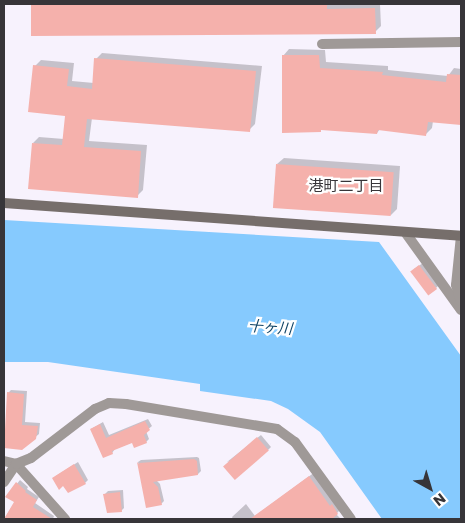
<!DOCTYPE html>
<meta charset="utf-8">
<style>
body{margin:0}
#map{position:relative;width:465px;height:523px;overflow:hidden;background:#f7f2fd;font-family:Poppins,"Noto Sans JP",sans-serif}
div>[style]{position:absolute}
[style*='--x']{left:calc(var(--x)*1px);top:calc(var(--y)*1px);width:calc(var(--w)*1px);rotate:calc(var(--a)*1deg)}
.water>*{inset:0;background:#86cafe}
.shadow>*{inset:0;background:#0003}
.building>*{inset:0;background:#f5b1ac;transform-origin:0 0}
.street>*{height:10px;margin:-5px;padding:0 5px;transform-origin:5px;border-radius:5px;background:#9f9997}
.secondary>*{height:10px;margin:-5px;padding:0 5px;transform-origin:5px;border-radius:5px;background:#766e6b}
span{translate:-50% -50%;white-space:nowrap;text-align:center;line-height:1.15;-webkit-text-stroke:4.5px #fff;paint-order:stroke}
.neighbourhood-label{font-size:15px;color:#373539}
.water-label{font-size:15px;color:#134668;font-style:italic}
.frame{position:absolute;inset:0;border:5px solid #373539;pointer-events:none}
.north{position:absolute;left:405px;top:463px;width:50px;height:50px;-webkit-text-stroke:4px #fff;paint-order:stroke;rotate:141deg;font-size:14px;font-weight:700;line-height:20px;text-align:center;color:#373539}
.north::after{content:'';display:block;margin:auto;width:18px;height:22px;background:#373539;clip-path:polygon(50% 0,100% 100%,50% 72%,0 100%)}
</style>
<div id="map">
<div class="water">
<i style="clip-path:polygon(4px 220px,379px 242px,461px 356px,461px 519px,382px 519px,320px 432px,288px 409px,271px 401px,200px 391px,200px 384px,48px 362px,4px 362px)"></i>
</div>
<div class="shadow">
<i style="clip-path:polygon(33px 4px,380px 4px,381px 26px,375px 32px,32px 35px)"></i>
<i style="clip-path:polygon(289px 49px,325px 50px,326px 62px,388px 66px,388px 70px,448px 76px,454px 68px,461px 69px,461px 124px,433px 121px,432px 128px,426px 134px,380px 129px,377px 133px,323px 128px,320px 131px,283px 56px)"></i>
<i style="clip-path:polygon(102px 53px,262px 66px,255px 124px,249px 130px,92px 118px,89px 141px,147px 145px,143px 190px,137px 196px,33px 143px,39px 137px,64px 139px,67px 114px,35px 66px,41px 60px,74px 63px,72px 81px,94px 83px,96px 59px)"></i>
<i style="clip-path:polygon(284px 158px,400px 166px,397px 209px,391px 215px,277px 164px)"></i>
<i style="clip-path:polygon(423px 263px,439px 285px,436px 288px,414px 269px)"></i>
<i style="clip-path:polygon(11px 390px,27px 391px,25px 422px,40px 423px,39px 434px,22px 448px,8px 393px)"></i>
<i style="clip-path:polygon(148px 419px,152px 426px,146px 431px,149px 439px,146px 442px,133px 442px,115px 449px,112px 453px,91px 429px,103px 422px,109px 435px)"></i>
<i style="clip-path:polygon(261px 435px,271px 447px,268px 450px,227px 462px)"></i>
<i style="clip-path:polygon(197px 457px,199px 458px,201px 471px,198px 474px,156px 480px,160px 484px,164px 501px,161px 504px,147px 507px,138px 462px,141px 460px)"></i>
<i style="clip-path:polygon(78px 462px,88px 480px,85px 483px,56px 476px)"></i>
<i style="clip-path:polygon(315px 472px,343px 507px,336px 514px,341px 519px,233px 519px,232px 517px,246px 504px,255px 516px)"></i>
<i style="clip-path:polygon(20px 480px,28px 487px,27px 489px,39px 497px,35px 503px,54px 516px,53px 519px,4px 519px,15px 502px,7px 496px)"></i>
<i style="clip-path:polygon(123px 490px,124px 508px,121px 511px,105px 494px,108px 491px)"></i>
</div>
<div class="building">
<i style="clip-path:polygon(31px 4px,327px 4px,327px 9px,375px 8px,376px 34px,31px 36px)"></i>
<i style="clip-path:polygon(282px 55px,319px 55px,320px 68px,383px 72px,382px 75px,446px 82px,447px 74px,461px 75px,461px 125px,428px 122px,426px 136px,378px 130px,377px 134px,321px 130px,321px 132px,282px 133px)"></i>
<i style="clip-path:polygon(94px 58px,256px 71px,250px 132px,87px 119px,84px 147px,141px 151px,138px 198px,28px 189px,32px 143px,62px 145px,65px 116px,28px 112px,33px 65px,69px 69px,67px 86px,92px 89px)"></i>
<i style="left:276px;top:164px;width:118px;height:44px;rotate:4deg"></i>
<i style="left:419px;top:265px;width:30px;height:11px;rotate:53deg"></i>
<i style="clip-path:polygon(7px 392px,24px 394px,22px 425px,38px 426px,36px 439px,22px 450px,4px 448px)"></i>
<i style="clip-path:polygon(145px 421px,150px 430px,144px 435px,147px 443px,134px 448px,132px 443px,112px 451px,113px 454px,103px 458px,90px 429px,100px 424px,106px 438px)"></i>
<i style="left:257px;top:437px;width:18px;height:45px;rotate:49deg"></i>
<i style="clip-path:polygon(194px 459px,197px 461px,198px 475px,153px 482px,158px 487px,162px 505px,146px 508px,137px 462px,140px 465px,139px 463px)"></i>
<i style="clip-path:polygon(74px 464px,86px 484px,68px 493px,63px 486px,59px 490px,52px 478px)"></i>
<i style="clip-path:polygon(309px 476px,330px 506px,332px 504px,338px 514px,332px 519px,250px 519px)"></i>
<i style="clip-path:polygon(16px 482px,26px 491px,25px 492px,37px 500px,33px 507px,52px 519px,4px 519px,14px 502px,5px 497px)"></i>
<i style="clip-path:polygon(120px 492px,122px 512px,107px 513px,103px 494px)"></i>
</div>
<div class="street">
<i style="--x:322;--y:44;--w:139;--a:-0.8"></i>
<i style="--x:405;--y:232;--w:96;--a:54.3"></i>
<i style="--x:461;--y:236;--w:49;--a:95.8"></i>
<i style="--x:456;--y:285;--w:17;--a:73"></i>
<i style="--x:4;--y:461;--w:12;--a:14"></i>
<i style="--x:16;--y:464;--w:74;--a:48.3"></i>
<i style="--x:4;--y:482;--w:22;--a:-56"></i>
<i style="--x:16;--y:464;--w:16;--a:-22"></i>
<i style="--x:31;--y:458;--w:81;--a:-37.4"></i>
<i style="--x:95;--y:409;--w:15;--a:-23"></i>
<i style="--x:109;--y:403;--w:17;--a:3"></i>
<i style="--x:126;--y:404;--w:153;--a:9.4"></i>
<i style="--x:277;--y:429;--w:22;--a:36"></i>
<i style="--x:295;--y:442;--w:95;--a:54"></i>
</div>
<div class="secondary">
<i style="--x:4;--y:203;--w:458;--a:4.1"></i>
</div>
<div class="neighbourhood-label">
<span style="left:346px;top:186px">港町二丁目</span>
</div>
<div class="water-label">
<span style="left:270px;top:327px;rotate:4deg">十ヶ川</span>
</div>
<div class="frame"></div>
<div class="north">N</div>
</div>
